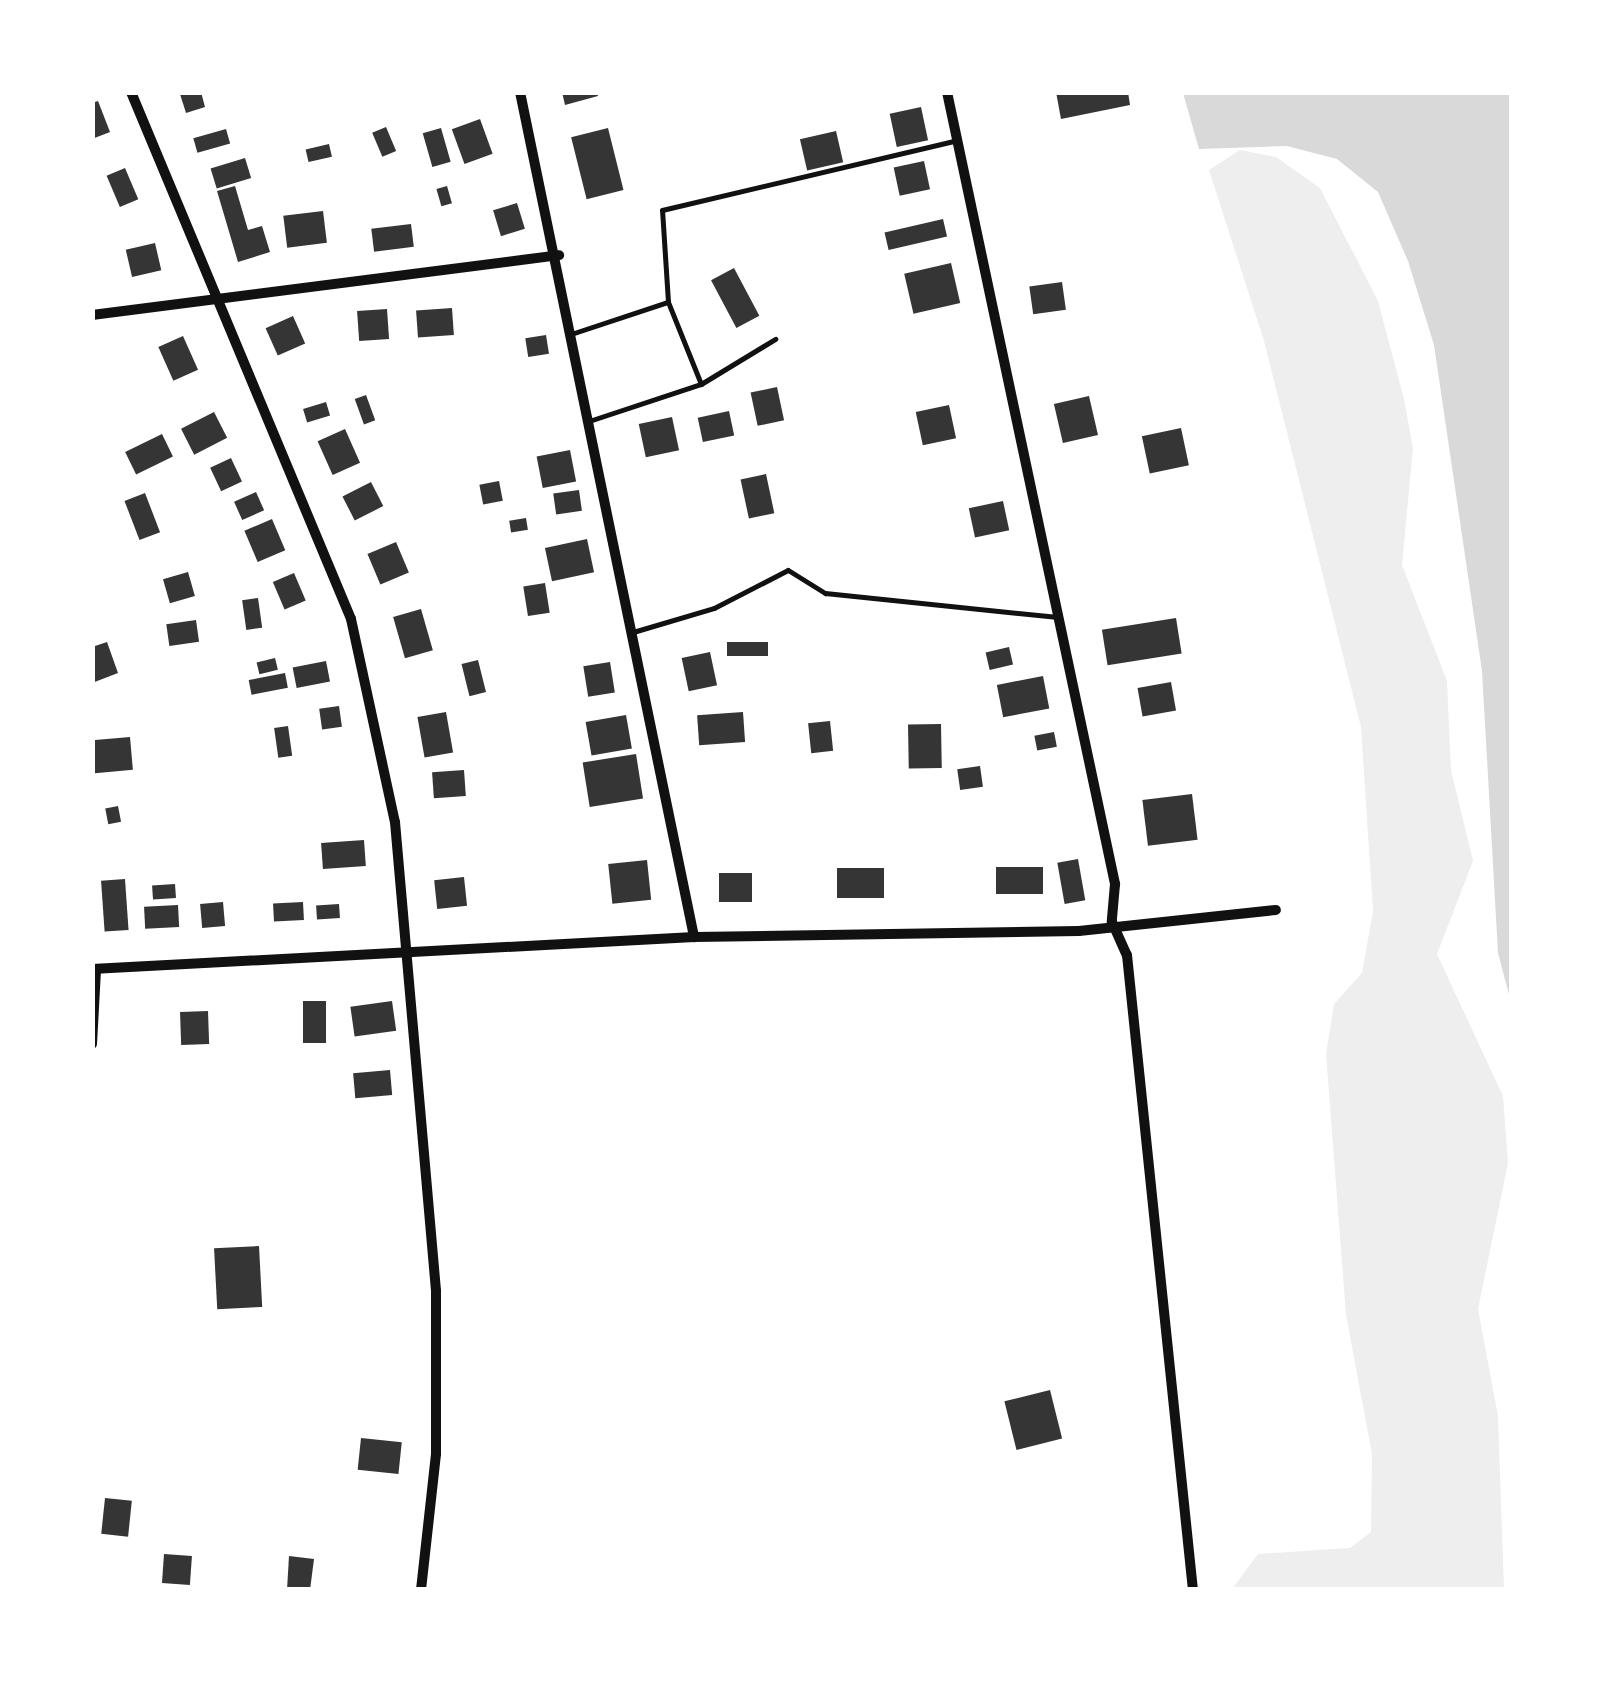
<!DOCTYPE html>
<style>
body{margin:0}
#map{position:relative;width:1604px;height:1682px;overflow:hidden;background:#fff;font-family:"Work Sans",sans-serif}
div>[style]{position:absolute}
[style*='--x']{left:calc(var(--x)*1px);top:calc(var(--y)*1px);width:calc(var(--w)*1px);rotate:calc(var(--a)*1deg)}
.green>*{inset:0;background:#eee}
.water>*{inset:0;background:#d9d9d9}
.building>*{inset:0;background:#353535;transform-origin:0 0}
.service>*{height:5px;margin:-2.5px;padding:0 2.5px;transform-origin:2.5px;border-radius:2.5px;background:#111}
.minor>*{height:10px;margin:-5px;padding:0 5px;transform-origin:5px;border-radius:5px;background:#111}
span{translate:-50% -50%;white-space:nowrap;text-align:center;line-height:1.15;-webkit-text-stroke:9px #fff;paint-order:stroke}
.frame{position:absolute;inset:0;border:95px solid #fff;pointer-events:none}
</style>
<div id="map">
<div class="green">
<i style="clip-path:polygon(1240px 150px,1276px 157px,1320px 188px,1378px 301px,1404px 399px,1413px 448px,1402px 565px,1447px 681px,1451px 770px,1473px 861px,1437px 954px,1503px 1096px,1508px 1163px,1478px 1309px,1498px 1416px,1504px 1589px,1232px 1589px,1258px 1554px,1350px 1548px,1371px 1532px,1372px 1454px,1346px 1315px,1326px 1054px,1334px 1004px,1362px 973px,1373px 911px,1361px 727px,1264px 341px,1209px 170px)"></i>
</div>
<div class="water">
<i style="clip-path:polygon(1183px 93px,1511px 93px,1511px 1002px,1498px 953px,1482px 671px,1434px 345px,1408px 261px,1378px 192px,1337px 159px,1287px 146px,1199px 149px)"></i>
</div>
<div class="building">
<i style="clip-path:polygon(201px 92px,205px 107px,186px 113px,180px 94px)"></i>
<i style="clip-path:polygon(562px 92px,597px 92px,598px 96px,565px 105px)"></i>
<i style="clip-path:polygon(1056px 92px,1128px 92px,1130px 105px,1061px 119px)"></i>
<i style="clip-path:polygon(98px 101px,110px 132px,92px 139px,92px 103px)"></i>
<i style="left:921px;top:107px;width:34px;height:32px;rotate:78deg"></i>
<i style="left:480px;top:119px;width:37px;height:30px;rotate:70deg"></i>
<i style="left:386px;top:127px;width:26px;height:15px;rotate:67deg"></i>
<i style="left:441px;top:128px;width:35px;height:19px;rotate:74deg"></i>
<i style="left:608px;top:128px;width:64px;height:38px;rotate:76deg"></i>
<i style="left:226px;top:129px;width:15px;height:34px;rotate:74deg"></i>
<i style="left:836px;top:131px;width:32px;height:37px;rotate:77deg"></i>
<i style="left:329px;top:144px;width:13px;height:24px;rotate:77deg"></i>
<i style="left:245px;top:158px;width:21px;height:36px;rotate:73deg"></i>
<i style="left:924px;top:161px;width:29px;height:31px;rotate:78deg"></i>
<i style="left:125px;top:168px;width:34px;height:20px;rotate:67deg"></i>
<i style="clip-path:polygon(235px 186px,248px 230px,262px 226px,270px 252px,238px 262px,217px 191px)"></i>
<i style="left:447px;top:186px;width:18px;height:11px;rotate:74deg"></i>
<i style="left:517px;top:203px;width:27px;height:25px;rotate:73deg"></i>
<i style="left:323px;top:211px;width:32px;height:40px;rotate:83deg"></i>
<i style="left:943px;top:219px;width:18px;height:60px;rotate:77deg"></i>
<i style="left:411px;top:224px;width:23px;height:40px;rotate:83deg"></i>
<i style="left:155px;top:243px;width:28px;height:30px;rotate:77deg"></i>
<i style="left:951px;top:263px;width:41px;height:48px;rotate:77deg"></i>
<i style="left:734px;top:268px;width:54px;height:26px;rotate:62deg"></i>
<i style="left:1062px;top:282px;width:28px;height:33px;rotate:82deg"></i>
<i style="left:452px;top:308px;width:27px;height:36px;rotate:86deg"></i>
<i style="left:387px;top:309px;width:30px;height:30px;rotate:86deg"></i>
<i style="left:293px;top:316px;width:30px;height:30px;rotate:66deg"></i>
<i style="left:546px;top:335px;width:19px;height:21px;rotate:81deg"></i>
<i style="left:183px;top:336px;width:37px;height:27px;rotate:66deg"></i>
<i style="left:777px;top:387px;width:34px;height:27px;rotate:78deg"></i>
<i style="left:366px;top:395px;width:27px;height:12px;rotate:70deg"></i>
<i style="left:1089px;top:396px;width:40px;height:36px;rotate:77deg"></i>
<i style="left:326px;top:402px;width:14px;height:24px;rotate:73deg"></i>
<i style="left:949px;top:405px;width:34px;height:34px;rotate:78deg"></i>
<i style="left:729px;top:411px;width:25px;height:32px;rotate:78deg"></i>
<i style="left:214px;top:412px;width:29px;height:37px;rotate:63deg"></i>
<i style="left:672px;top:417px;width:34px;height:34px;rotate:78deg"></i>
<i style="left:1181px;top:428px;width:38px;height:40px;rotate:78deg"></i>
<i style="left:345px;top:429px;width:37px;height:30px;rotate:66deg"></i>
<i style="left:162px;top:434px;width:25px;height:41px;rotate:64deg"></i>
<i style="left:570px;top:450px;width:32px;height:34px;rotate:79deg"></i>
<i style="left:231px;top:458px;width:26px;height:23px;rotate:65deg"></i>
<i style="left:766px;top:474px;width:40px;height:26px;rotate:78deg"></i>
<i style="left:499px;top:481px;width:20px;height:20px;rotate:79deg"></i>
<i style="left:371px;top:482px;width:27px;height:32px;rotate:63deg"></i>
<i style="left:579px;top:490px;width:21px;height:26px;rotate:82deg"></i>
<i style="left:256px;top:492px;width:20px;height:24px;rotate:66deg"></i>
<i style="left:145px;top:493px;width:42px;height:22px;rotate:69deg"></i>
<i style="left:1003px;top:501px;width:30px;height:35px;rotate:78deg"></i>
<i style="left:526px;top:518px;width:12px;height:17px;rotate:81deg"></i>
<i style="left:272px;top:519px;width:34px;height:30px;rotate:67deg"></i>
<i style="left:587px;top:539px;width:34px;height:43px;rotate:78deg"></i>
<i style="left:396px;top:542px;width:33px;height:31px;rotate:67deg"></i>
<i style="left:188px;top:572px;width:25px;height:26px;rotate:74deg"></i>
<i style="left:294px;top:573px;width:30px;height:23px;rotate:67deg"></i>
<i style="left:545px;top:583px;width:30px;height:22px;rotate:81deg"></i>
<i style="left:258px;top:598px;width:30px;height:16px;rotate:82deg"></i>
<i style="left:421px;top:609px;width:43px;height:29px;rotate:74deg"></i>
<i style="left:1176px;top:618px;width:36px;height:75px;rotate:81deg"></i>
<i style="left:196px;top:620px;width:22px;height:30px;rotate:82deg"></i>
<i style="clip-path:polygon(107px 642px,118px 673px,92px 683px,92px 647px)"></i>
<i style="left:727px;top:642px;width:41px;height:14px"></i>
<i style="left:1009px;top:647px;width:18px;height:24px;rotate:77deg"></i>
<i style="left:710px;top:652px;width:34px;height:29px;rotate:78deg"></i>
<i style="left:275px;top:658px;width:12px;height:19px;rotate:76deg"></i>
<i style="left:478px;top:660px;width:33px;height:17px;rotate:76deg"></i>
<i style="left:326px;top:661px;width:21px;height:34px;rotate:79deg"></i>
<i style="left:610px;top:662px;width:31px;height:27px;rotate:81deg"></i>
<i style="left:285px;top:673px;width:15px;height:37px;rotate:79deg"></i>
<i style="left:1043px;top:676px;width:33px;height:47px;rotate:79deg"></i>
<i style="left:1171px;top:682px;width:29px;height:34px;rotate:80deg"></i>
<i style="left:339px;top:706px;width:21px;height:20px;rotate:82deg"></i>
<i style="left:446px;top:712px;width:41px;height:29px;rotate:80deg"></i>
<i style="left:743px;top:712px;width:30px;height:46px;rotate:86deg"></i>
<i style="left:626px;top:715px;width:34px;height:41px;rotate:80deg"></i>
<i style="left:830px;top:721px;width:30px;height:22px;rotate:84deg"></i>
<i style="left:941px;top:724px;width:44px;height:33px;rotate:89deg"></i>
<i style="left:288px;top:726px;width:30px;height:14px;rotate:82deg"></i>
<i style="left:1054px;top:732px;width:15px;height:20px;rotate:79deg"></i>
<i style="left:130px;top:737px;width:33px;height:38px;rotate:85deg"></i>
<i style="left:636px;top:754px;width:45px;height:54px;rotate:81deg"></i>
<i style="left:980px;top:766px;width:21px;height:23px;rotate:82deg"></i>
<i style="left:464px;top:770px;width:26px;height:32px;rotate:86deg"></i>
<i style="left:1192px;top:794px;width:46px;height:50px;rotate:83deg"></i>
<i style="left:118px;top:806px;width:16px;height:13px;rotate:79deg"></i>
<i style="left:364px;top:840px;width:26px;height:43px;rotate:86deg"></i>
<i style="left:1078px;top:859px;width:42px;height:21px;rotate:80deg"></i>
<i style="left:647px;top:860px;width:40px;height:39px;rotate:84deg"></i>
<i style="left:1043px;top:867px;width:27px;height:47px;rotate:90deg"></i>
<i style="left:884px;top:868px;width:30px;height:47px;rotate:90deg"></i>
<i style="left:719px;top:873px;width:33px;height:29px"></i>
<i style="left:464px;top:877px;width:29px;height:30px;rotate:84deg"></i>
<i style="left:125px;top:879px;width:51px;height:24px;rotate:86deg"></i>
<i style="left:175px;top:884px;width:14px;height:23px;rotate:86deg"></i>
<i style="left:223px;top:902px;width:24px;height:23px;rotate:85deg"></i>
<i style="left:303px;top:902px;width:18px;height:30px;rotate:87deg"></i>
<i style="left:339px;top:904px;width:14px;height:23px;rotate:86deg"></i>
<i style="left:178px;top:905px;width:22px;height:34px;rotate:87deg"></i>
<i style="left:303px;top:1001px;width:23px;height:42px"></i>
<i style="left:392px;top:1001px;width:30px;height:42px;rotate:82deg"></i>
<i style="left:208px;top:1011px;width:33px;height:28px;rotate:88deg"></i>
<i style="left:390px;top:1070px;width:25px;height:37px;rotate:85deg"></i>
<i style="left:259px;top:1246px;width:61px;height:45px;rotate:87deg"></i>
<i style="left:1050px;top:1390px;width:50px;height:47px;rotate:76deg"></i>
<i style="left:361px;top:1438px;width:41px;height:32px;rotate:6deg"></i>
<i style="left:105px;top:1498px;width:27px;height:36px;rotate:6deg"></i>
<i style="left:164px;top:1554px;width:28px;height:29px;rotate:4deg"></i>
<i style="clip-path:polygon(289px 1556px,314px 1559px,310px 1590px,287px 1590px)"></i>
</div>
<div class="service">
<i style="--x:574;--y:333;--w:99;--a:-18.3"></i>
<i style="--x:701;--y:384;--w:88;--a:-111.9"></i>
<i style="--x:668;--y:302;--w:92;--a:-93.7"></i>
<i style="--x:662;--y:210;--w:303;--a:-13.3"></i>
<i style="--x:592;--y:420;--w:115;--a:-18.3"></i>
<i style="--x:701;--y:384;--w:87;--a:-31.3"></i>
<i style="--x:633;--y:632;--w:84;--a:-16.5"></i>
<i style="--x:714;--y:608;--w:83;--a:-27.2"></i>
<i style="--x:788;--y:570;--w:44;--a:31.9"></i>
<i style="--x:825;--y:593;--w:234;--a:5.9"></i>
</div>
<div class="minor">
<i style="--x:131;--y:92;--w:571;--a:67.34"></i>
<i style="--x:351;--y:619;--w:208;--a:77.8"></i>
<i style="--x:395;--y:822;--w:471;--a:85"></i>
<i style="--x:436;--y:1291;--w:163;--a:90"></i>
<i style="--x:436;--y:1454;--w:137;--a:96.3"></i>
<i style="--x:520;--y:92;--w:863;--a:78.36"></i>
<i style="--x:947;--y:92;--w:810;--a:78.02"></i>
<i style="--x:1115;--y:884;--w:38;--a:95"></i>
<i style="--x:1112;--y:922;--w:36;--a:66"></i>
<i style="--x:1127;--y:955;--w:638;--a:84.07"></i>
<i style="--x:92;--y:315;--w:471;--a:-7.3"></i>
<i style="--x:92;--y:969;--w:603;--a:-3.04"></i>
<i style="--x:694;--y:937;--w:385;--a:-0.9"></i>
<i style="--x:1079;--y:931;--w:198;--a:-6.1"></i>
<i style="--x:92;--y:1044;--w:75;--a:-86.9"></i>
</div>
<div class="frame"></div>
</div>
